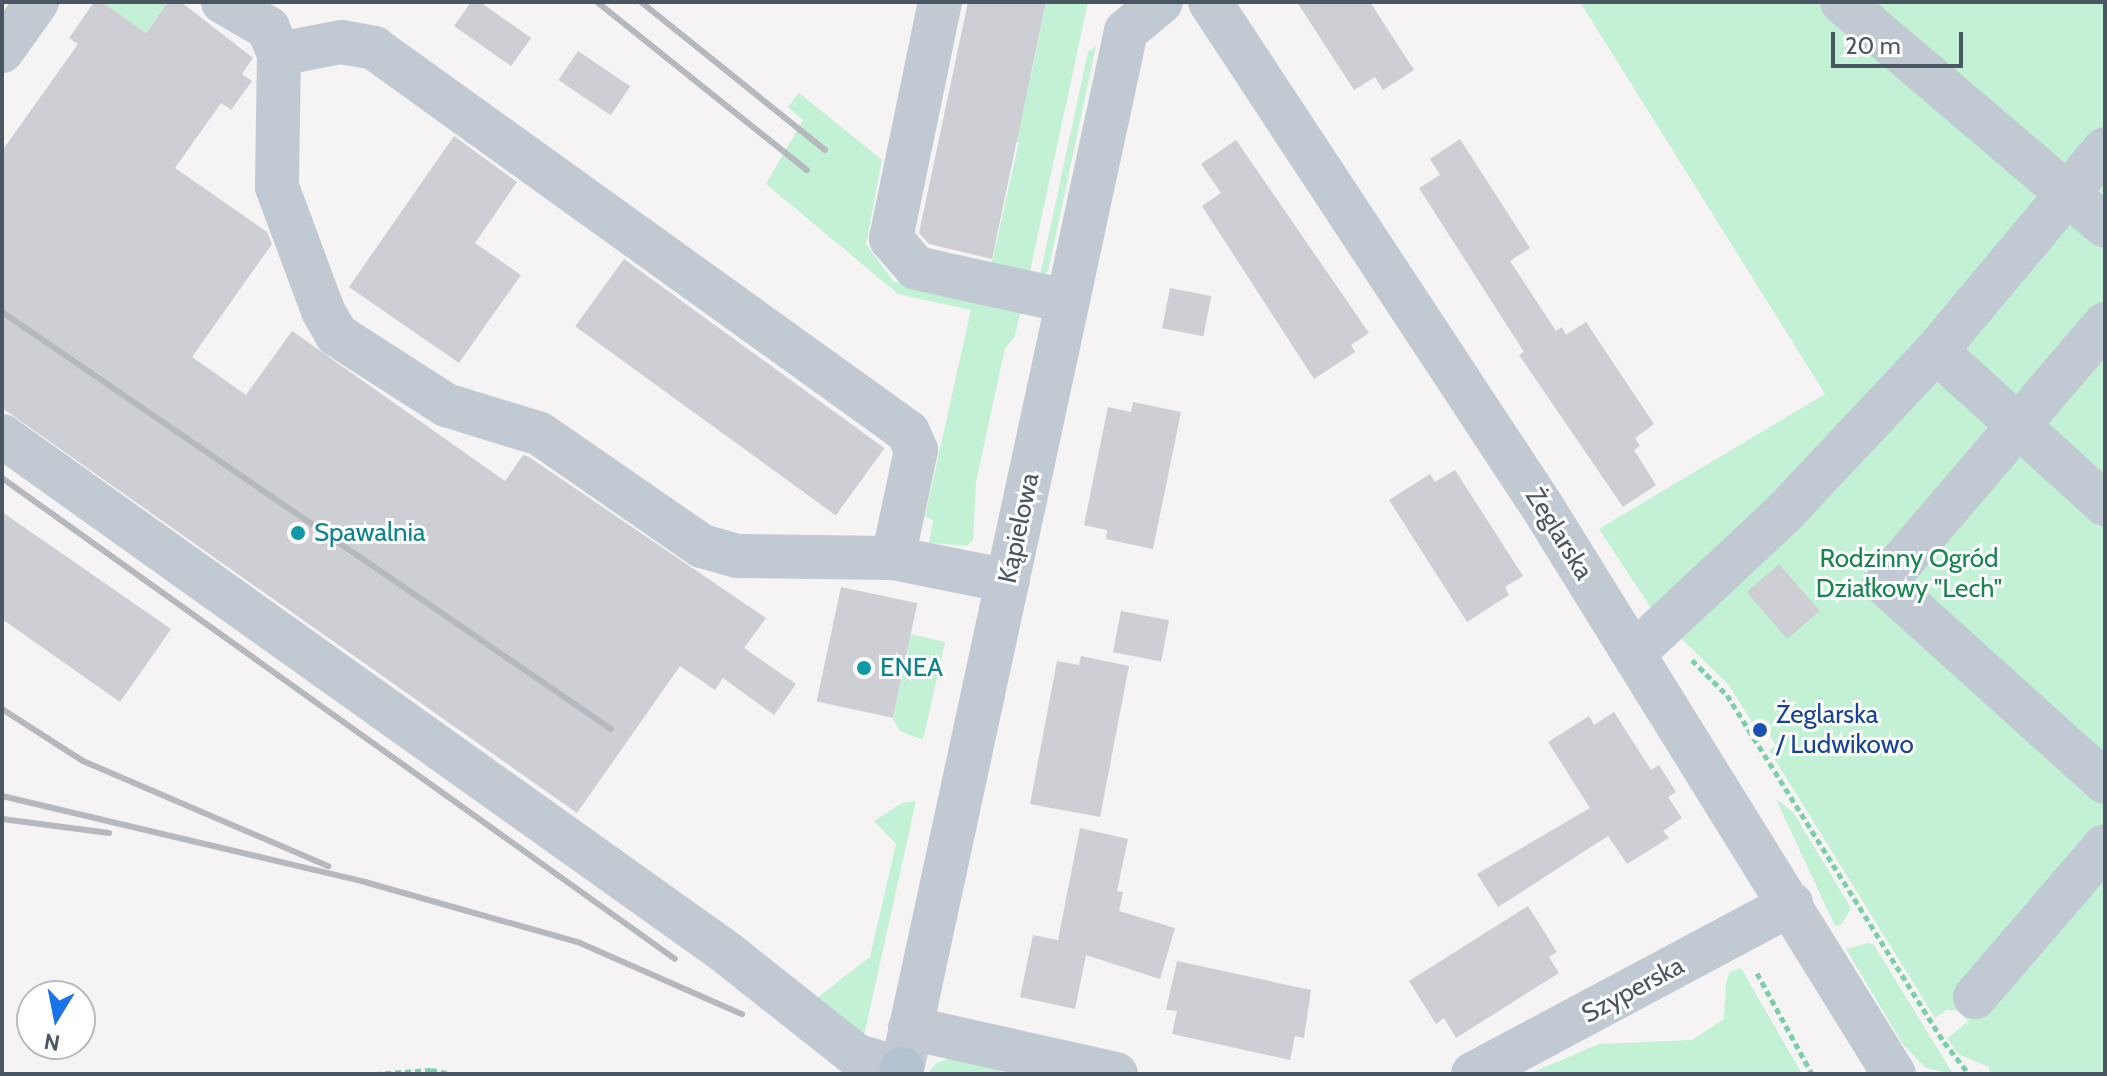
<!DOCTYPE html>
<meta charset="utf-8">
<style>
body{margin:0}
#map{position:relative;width:2107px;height:1076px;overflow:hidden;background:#f5f3f3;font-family:Cabin,sans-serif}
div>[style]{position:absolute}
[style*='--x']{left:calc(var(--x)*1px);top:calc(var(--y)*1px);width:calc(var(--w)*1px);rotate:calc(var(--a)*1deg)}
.green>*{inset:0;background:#c3f1d5}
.building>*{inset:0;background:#cdcfd5;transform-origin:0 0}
.path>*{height:5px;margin-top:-2.5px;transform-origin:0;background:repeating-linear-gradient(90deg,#7ad0a6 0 6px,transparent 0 10px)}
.minor>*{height:44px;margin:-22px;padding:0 22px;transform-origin:22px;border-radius:22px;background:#c1cad2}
.major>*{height:44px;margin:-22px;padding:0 22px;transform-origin:22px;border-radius:22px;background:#b3c2d1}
.rail>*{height:6px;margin:-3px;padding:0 3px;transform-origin:3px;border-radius:3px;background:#b5b8bd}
.dots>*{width:22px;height:22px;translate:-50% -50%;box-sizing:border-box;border:4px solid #fff;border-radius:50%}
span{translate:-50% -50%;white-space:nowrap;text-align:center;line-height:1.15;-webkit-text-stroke:6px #fff;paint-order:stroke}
.street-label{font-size:26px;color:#4a5661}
.culture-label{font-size:26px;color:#0d838f}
.left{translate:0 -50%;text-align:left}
.park-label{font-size:26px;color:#17864f}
.transit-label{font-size:26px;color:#164399}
.frame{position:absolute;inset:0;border:4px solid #4a5661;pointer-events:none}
.north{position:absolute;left:16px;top:980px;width:80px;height:80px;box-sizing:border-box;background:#fff;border:2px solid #b7bbc0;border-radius:50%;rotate:190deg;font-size:22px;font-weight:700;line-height:32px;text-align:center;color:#4a5661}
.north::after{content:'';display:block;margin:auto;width:28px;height:36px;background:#1a73e8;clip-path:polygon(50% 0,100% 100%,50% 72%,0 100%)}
.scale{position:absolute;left:1831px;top:32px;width:132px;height:36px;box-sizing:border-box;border:4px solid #4a5661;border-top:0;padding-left:10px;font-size:24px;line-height:28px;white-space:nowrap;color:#4a5661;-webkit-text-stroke:6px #fff;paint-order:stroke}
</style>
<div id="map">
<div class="green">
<i style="clip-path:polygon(102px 2px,168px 2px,146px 33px)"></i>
<i style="clip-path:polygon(1046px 2px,1088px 2px,1030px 271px,991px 266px,1019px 142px,996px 137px,1008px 72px,1031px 77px)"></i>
<i style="clip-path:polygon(1580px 2px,2105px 2px,2105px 1074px,1990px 1074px,1989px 1067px,1958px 1054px,1947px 1038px,1968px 1022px,1959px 1011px,1947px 1010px,1935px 1018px,1769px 750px,1776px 746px,1762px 721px,1754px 725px,1728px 684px,1653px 611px,1599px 529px,1825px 394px)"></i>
<i style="clip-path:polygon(1096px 46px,1048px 272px,1039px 280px,1088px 52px)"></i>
<i style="clip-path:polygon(799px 93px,882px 160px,866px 244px,894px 282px,1021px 309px,1015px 336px,1005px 348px,976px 482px,973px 540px,967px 546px,929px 543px,933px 520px,925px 516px,971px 310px,898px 294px,766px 184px,803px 120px,788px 107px)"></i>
<i style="clip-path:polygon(911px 634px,945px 642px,923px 740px,900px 731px,893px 719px)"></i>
<i style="clip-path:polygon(1776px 799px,1793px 812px,1851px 908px,1842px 924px,1835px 926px)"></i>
<i style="clip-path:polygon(916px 801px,863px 1040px,814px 1000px,870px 957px,896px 844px,874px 821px,902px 803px)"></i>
<i style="clip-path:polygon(1868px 943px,1874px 945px,1953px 1074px,1926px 1068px,1904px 1046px,1846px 949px)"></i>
<i style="clip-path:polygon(1741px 968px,1802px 1074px,1529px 1074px,1599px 1044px,1692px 1040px,1724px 1019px,1726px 983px,1730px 972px)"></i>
<i style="clip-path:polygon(955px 1057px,1000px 1066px,1001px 1074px,927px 1074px,938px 1062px)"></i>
</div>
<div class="building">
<i style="clip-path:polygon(94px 2px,102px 2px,146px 33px,168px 2px,181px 2px,253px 58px,242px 74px,252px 81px,231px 110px,221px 103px,175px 168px,267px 232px,272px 244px,192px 357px,246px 395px,292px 331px,505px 481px,523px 455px,529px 457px,766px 618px,744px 648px,796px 684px,774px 715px,723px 678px,715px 690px,680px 666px,577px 813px,2px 408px,2px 151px,78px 44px,69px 38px)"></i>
<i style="clip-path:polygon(471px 2px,480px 2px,531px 38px,511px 66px,454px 26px)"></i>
<i style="clip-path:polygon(968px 2px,1046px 2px,992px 259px,929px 244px,919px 233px)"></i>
<i style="clip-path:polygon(1297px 2px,1370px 2px,1414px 70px,1383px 90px,1375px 77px,1354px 90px)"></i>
<i style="left:578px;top:51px;width:63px;height:35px;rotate:34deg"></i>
<i style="clip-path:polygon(454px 136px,517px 182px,475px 243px,521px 275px,459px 363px,349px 287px)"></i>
<i style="clip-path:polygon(1460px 139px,1530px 248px,1510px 261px,1556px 331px,1562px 327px,1566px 335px,1586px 322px,1654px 424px,1635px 438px,1640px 446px,1634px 450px,1656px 485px,1623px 507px,1519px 355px,1524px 352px,1419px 188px,1440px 175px,1430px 159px)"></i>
<i style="clip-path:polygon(1236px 140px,1369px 333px,1351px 345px,1355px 352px,1314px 379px,1202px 206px,1221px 193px,1201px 164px)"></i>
<i style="left:624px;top:259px;width:322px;height:83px;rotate:36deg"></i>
<i style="left:1170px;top:288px;width:42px;height:41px;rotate:11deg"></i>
<i style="clip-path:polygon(1133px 402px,1181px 412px,1153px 549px,1106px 539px,1107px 530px,1084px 525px,1108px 407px,1131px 412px)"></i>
<i style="clip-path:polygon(1455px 470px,1523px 576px,1505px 587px,1509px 595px,1467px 622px,1389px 500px,1430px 474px,1435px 482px)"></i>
<i style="clip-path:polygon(2px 512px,171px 629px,120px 702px,2px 619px)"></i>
<i style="left:1779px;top:564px;width:62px;height:43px;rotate:49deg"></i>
<i style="left:841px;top:587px;width:78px;height:117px;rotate:12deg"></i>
<i style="left:1121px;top:611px;width:49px;height:42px;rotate:11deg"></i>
<i style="clip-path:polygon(1081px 656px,1129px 666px,1100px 817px,1030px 804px,1057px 661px,1079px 665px)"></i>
<i style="clip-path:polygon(1614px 712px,1651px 770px,1659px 765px,1676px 792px,1668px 797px,1682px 818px,1663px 831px,1669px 838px,1627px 864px,1608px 836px,1498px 907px,1477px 874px,1590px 808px,1548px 742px,1589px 716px,1594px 725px)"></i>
<i style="clip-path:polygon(1080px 828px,1128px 839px,1117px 891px,1123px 892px,1119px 911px,1175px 928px,1160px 979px,1086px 955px,1075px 1009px,1020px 997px,1033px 935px,1058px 940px)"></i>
<i style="clip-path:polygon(1528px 906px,1557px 952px,1549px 957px,1559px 973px,1456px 1038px,1444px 1018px,1436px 1024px,1409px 981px)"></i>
<i style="clip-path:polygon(1177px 961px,1311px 990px,1304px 1038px,1295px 1036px,1290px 1060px,1172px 1034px,1177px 1011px,1166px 1010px)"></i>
</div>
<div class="path">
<i style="--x:1692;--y:660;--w:49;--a:45"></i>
<i style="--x:1727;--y:695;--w:409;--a:58"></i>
<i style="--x:1944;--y:1042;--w:41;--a:52"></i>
<i style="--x:1757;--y:973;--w:115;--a:61.4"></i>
<i style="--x:375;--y:1074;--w:56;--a:-4.1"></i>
<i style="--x:431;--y:1070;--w:21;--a:11"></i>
<i style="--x:588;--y:1074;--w:22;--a:0"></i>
</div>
<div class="minor">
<i style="--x:223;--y:2;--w:52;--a:30"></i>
<i style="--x:268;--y:28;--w:28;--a:67"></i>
<i style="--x:279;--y:54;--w:133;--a:90.9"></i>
<i style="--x:277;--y:187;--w:132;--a:69.6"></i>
<i style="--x:323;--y:311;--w:28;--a:60"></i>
<i style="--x:337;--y:335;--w:130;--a:32.7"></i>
<i style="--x:446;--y:405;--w:98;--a:17.1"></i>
<i style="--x:540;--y:434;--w:197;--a:34.7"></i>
<i style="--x:702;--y:546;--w:37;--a:16"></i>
<i style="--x:738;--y:556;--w:155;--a:0.7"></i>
<i style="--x:893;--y:558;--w:117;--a:11.3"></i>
<i style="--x:940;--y:2;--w:242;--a:101.7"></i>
<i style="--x:891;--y:239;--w:38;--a:49"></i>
<i style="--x:916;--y:268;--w:154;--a:12.4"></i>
<i style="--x:1210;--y:2;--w:606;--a:56.65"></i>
<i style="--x:1543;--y:508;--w:666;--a:58.2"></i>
<i style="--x:1842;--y:2;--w:345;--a:40.4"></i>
<i style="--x:2;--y:51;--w:60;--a:-54.5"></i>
<i style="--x:279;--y:54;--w:63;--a:-11"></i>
<i style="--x:341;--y:42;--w:34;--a:10"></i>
<i style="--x:374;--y:48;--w:658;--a:35.72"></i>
<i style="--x:908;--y:432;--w:20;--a:66"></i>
<i style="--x:916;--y:450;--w:110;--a:102"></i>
<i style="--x:2105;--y:324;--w:340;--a:130.5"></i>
<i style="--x:1884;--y:583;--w:297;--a:42"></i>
<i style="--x:1936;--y:351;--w:228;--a:42.2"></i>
<i style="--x:2;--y:436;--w:890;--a:35.49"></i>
<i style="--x:727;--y:953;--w:166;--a:38.4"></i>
<i style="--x:857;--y:1056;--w:47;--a:16.1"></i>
<i style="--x:902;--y:1069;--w:1062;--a:-77.82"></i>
<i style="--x:1126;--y:31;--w:45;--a:-39.6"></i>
<i style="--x:1634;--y:653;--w:204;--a:-43"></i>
<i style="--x:1783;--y:514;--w:224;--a:-46.8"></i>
<i style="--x:1936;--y:351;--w:263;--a:-50.1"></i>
<i style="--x:1975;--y:997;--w:199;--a:-49.3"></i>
<i style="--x:910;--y:1028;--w:211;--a:12.6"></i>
<i style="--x:1473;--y:1074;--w:361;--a:-28.1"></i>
</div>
<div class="major">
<i style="--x:901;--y:1074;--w:5;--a:-79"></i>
</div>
<div class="rail">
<i style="--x:597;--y:2;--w:269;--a:38.7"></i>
<i style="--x:641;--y:2;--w:236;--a:38.8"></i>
<i style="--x:2;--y:312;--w:738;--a:34.4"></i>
<i style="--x:2;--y:478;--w:827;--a:35.55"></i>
<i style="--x:2;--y:709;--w:96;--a:32.7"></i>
<i style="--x:83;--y:761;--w:267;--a:23.2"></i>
<i style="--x:2;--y:796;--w:373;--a:13.3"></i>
<i style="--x:365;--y:882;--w:223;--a:15.8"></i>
<i style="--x:580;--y:943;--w:177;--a:23.7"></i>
<i style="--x:2;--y:819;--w:108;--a:7.5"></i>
</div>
<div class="dots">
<i style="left:298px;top:533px;background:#0f9aa8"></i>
<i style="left:864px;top:668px;background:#0f9aa8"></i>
<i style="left:1760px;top:730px;background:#1a4fb4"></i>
</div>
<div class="street-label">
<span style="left:1019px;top:528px;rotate:-78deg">Kąpielowa</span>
<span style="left:1559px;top:534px;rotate:58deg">Żeglarska</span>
<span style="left:1633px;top:990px;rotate:-28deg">Szyperska</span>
</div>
<div class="culture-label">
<span class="left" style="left:314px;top:533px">Spawalnia</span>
<span class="left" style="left:880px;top:668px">ENEA</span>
</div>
<div class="park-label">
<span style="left:1909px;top:574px">Rodzinny Ogród<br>Działkowy "Lech"</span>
</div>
<div class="transit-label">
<span class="left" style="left:1776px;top:730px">Żeglarska<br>/ Ludwikowo</span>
</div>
<div class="frame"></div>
<div class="north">N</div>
<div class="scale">20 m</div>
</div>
